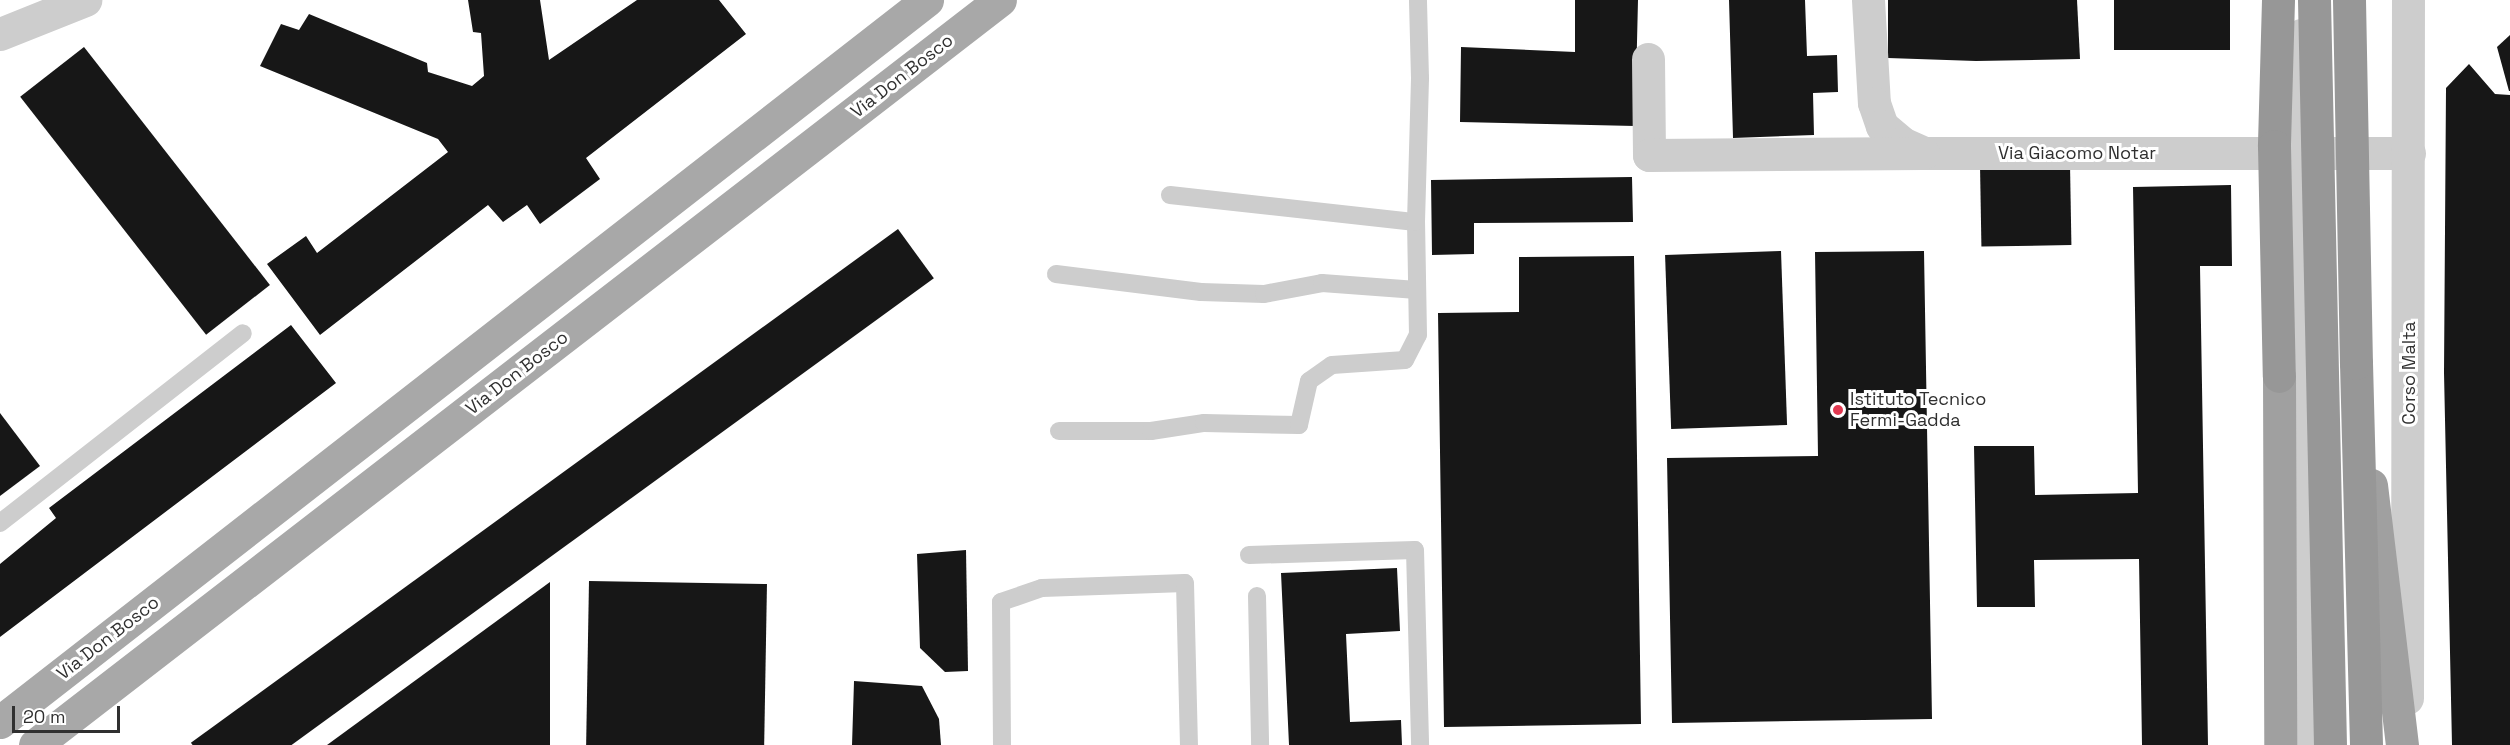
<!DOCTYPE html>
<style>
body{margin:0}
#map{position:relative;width:2510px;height:745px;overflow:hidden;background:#fff;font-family:"Space Grotesk",sans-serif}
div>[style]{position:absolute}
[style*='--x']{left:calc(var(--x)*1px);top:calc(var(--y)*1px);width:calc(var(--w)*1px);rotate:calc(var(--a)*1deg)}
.building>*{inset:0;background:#171717;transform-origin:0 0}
.service>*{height:18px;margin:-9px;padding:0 9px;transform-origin:9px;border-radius:9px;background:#cdcdcd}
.minor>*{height:33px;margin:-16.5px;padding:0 16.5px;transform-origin:16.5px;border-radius:16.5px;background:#cdcdcd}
.primary>*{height:33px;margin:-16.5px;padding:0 16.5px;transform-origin:16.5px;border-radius:16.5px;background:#a8a8a8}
.trunk>*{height:33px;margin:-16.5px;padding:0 16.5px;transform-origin:16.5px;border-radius:16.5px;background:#a0a0a0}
.motorway>*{height:33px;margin:-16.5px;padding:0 16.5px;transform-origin:16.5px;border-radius:16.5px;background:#979797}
.motorway-bridge>*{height:33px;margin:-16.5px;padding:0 16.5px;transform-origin:16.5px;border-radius:16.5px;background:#979797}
.dots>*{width:16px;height:16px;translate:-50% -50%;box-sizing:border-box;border:3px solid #fff;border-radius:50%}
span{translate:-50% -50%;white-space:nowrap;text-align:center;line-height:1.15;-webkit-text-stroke:6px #fff;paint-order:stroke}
.street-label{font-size:18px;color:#303030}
.poi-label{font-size:18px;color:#303030}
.left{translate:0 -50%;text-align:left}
.scale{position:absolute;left:12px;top:706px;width:108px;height:27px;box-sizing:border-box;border:3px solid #303030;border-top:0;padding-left:8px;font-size:18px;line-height:21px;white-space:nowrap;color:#303030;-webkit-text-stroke:4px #fff;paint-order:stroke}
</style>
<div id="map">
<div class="building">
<i style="clip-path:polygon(468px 0,540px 0,549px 60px,637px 0,719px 0,746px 34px,586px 158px,600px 179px,540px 224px,527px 205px,503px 222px,488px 205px,320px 335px,267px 264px,306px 236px,317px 253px,448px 152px,438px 139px,260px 66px,281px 24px,299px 30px,309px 14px,427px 63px,428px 72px,472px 86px,484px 76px,481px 33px,473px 32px)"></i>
<i style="clip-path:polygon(1575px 0,1638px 0,1635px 126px,1460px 122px,1461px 47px,1575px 52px)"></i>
<i style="clip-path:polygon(1729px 0,1805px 0,1807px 56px,1837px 55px,1838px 92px,1813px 93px,1814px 135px,1733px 138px)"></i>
<i style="clip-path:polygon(1888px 0,2077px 0,2080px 59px,1976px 61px,1888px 58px)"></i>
<i style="left:2114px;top:0;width:116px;height:50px"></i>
<i style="clip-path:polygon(2510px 35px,2510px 91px,2509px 91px,2497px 47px)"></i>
<i style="left:84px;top:47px;width:302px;height:81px;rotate:52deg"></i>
<i style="clip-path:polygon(2469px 64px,2495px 94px,2510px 95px,2510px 745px,2452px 745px,2444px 373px,2446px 88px)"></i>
<i style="left:2070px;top:164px;width:81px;height:90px;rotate:89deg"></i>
<i style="clip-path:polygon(1632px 177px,1633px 222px,1474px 223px,1474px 254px,1432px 255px,1431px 180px)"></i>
<i style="clip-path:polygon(2231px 185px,2232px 266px,2200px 266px,2208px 745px,2142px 745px,2139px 559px,2034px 560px,2035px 607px,1977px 607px,1974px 446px,2034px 446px,2035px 495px,2138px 493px,2133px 187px)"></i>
<i style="left:898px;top:229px;width:61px;height:874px;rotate:54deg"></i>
<i style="left:1781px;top:251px;width:174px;height:116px;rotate:88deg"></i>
<i style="clip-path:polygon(1924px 251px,1932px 719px,1672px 723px,1667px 458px,1818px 456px,1815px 252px)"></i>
<i style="clip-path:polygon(1634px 256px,1641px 724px,1444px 727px,1438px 313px,1519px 312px,1519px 257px)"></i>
<i style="clip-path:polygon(291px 325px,336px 383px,0 637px,0 564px,56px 518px,49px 508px)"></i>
<i style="clip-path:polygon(0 413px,40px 466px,0 496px)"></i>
<i style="clip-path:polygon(966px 550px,968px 671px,945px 672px,920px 648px,917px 554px)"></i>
<i style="clip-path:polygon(1397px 568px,1400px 631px,1346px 634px,1350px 722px,1401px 720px,1402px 745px,1289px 745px,1281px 573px)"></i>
<i style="left:589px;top:581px;width:178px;height:164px;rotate:1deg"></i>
<i style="clip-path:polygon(550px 582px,550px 745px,327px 745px)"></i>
<i style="clip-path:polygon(854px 681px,922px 686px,939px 719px,941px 745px,852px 745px)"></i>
</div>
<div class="service">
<i style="--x:1170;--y:195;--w:247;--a:6.3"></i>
<i style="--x:1056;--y:274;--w:146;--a:7.1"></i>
<i style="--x:1201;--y:292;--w:63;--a:1.8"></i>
<i style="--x:1264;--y:294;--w:59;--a:-10.7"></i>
<i style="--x:1322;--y:283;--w:95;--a:4.2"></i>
<i style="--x:1059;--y:431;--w:92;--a:0"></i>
<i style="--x:1151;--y:431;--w:54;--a:-8.6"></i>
<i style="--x:1204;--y:423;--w:95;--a:1.2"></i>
<i style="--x:1299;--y:425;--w:45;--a:-77.2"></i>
<i style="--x:1309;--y:381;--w:28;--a:-35"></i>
<i style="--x:1332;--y:365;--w:73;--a:-3.9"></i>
<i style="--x:1405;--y:360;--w:28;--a:-63"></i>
<i style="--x:1418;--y:335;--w:113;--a:-91"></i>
<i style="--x:1416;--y:222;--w:144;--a:-88.4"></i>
<i style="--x:1420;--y:78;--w:78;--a:-91.5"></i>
<i style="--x:0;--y:523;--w:308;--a:-38"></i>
<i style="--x:1249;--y:555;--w:166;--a:-1.7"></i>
<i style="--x:1415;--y:550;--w:195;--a:88.5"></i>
<i style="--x:1257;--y:596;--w:149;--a:88.8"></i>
<i style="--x:1002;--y:745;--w:143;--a:-90.4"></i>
<i style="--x:1001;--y:602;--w:43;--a:-18.9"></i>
<i style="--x:1042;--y:588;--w:143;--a:-2"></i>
<i style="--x:1185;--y:583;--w:162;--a:88.6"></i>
</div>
<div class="minor">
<i style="--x:1868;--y:0;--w:103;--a:86.7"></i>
<i style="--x:1874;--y:103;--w:24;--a:71"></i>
<i style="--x:1882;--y:126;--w:26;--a:40"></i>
<i style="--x:1902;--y:143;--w:24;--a:24"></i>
<i style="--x:1924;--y:153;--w:485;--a:0"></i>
<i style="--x:0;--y:34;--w:92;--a:-21.8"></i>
<i style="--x:1648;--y:59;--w:96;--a:89.4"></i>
<i style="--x:1649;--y:155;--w:274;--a:-0.4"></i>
<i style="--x:2407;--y:698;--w:698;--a:-89.92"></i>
<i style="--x:2297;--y:745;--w:592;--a:-90.1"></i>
<i style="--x:2296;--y:153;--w:118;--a:-87.6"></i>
</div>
<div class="primary">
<i style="--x:0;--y:722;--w:1175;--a:-37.91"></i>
<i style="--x:35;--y:745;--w:1219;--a:-37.67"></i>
</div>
<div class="trunk">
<i style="--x:2279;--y:376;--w:369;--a:89.8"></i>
<i style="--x:2371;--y:485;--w:262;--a:83.2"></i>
</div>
<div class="motorway">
<i style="--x:2356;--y:363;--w:382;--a:88.5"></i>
</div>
<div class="motorway-bridge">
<i style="--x:2278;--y:0;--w:146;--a:91.6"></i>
<i style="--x:2274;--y:146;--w:230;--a:88.8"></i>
<i style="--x:2314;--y:0;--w:745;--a:88.77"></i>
<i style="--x:2349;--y:0;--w:363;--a:88.9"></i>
</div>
<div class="dots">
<i style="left:1838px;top:410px;background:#e13850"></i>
</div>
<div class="street-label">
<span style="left:902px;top:76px;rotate:-38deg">Via Don Bosco</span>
<span style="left:2077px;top:153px">Via Giacomo Notar</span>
<span style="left:517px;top:373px;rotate:-38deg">Via Don Bosco</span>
<span style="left:2409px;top:373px;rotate:-90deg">Corso Malta</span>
<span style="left:108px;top:638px;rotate:-38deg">Via Don Bosco</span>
</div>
<div class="poi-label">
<span class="left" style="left:1850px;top:410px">Istituto Tecnico<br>Fermi-Gadda</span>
</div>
<div class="scale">20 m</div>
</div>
